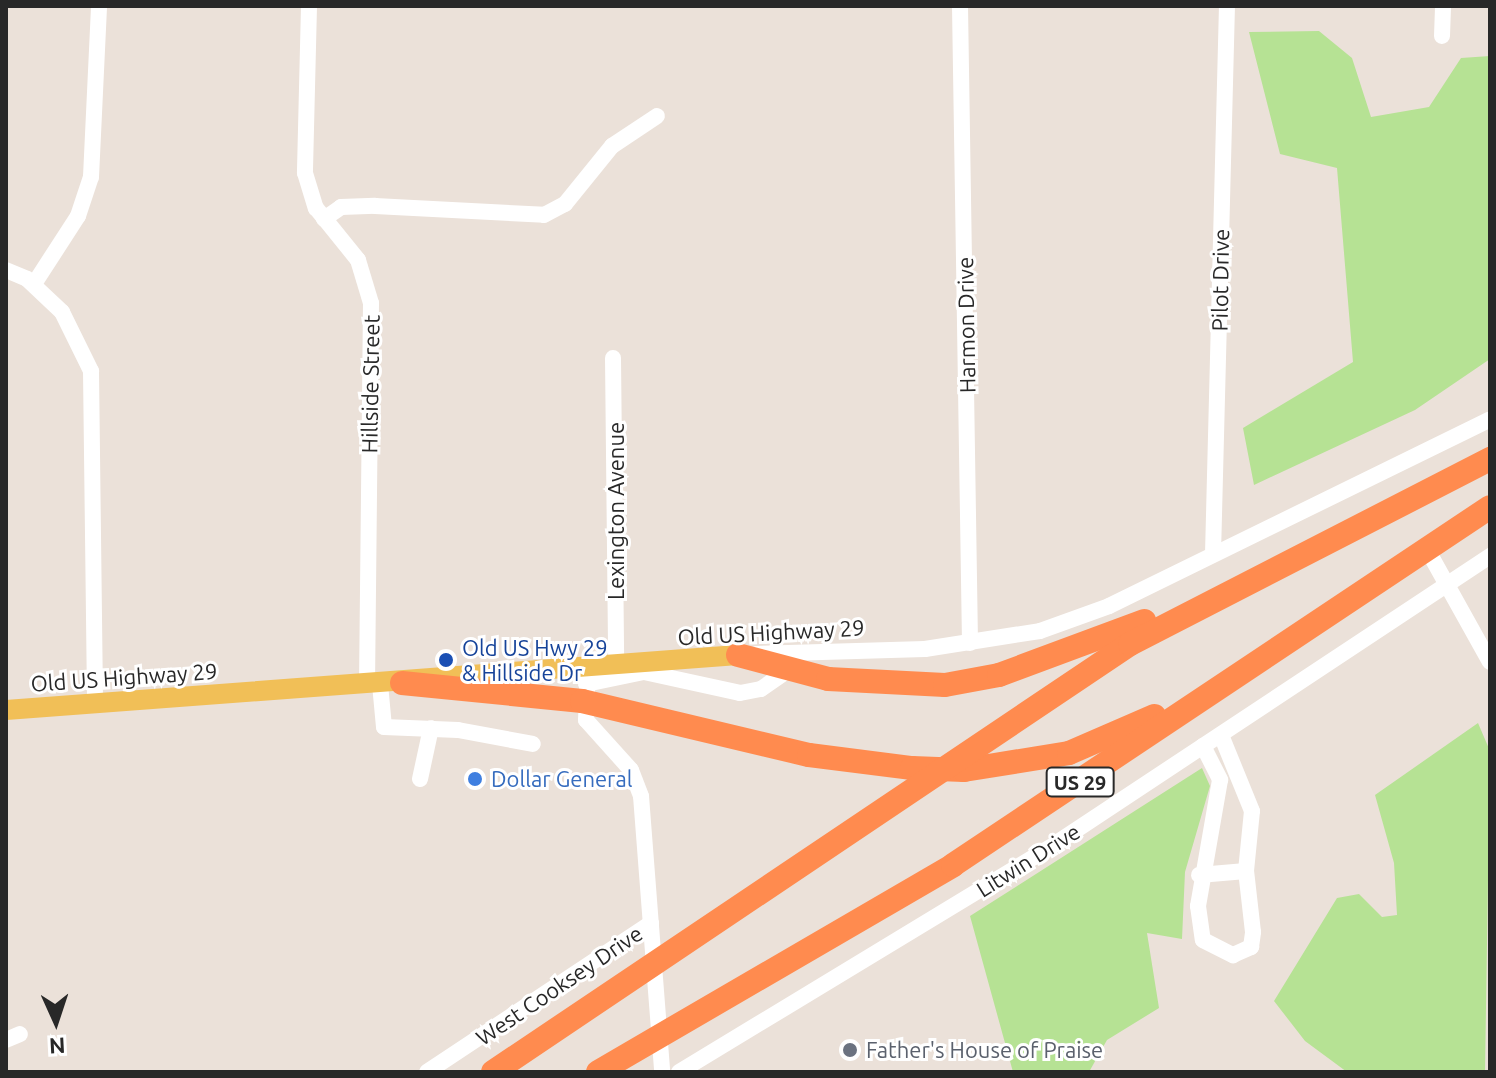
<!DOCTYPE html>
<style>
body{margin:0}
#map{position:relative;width:1496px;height:1078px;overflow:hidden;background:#ebe1d9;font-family:Ubuntu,sans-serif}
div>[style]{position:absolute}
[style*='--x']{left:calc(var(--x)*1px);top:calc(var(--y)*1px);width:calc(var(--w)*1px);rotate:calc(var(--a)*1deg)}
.green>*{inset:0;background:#b6e294}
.minor>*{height:16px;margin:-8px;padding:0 8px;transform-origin:8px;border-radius:8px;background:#fff}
.major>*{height:20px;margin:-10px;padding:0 10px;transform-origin:10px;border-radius:10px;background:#f1bf57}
.highway>*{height:24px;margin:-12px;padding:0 12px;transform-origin:12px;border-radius:12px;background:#ff8b4f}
.dots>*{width:22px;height:22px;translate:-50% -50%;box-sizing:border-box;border:4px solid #fff;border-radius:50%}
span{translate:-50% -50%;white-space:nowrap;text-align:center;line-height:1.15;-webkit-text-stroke:6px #fff;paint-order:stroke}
.shield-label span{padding:2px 6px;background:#fff;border:2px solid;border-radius:6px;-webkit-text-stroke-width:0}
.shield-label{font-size:20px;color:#282828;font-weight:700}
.street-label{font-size:22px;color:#282828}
.transit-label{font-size:22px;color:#164399}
.left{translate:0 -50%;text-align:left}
.shop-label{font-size:22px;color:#366cbe}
.worship-label{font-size:22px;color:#5b616d}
.frame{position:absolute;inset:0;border:8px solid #282828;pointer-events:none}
.north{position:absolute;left:16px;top:982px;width:80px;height:80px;-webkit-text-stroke:6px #fff;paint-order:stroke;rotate:177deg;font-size:22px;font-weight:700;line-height:32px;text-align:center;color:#282828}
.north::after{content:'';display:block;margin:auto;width:28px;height:36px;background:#282828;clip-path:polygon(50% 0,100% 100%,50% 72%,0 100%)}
</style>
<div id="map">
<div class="green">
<i style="clip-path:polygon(1319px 31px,1352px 58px,1371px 117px,1429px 107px,1461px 58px,1490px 56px,1490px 359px,1415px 410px,1254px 485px,1243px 428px,1353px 362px,1337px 168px,1280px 154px,1249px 32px)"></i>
<i style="clip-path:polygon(1478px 723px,1490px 751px,1485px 1072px,1347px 1072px,1305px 1041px,1274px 1001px,1337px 898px,1359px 894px,1382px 917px,1397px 915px,1394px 863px,1375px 795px)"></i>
<i style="clip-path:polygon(1202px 768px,1210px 786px,1185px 872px,1182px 939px,1147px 933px,1159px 1008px,1107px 1040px,1089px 1072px,1013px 1072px,970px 916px)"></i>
</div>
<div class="minor">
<i style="--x:309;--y:6;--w:167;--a:91.4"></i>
<i style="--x:305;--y:173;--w:37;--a:73"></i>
<i style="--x:316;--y:208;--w:67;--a:51.1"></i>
<i style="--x:358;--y:260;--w:45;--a:73.2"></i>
<i style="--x:371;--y:303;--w:381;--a:90.6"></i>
<i style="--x:960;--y:6;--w:637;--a:89.1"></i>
<i style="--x:1442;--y:36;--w:30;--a:-88"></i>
<i style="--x:324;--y:219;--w:21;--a:-35"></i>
<i style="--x:341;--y:207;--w:34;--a:-2"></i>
<i style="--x:375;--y:206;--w:169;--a:3"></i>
<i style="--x:544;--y:215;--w:24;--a:-28"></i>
<i style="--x:565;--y:204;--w:75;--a:-51"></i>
<i style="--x:612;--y:146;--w:54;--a:-33.7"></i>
<i style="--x:6;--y:270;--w:23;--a:23"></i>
<i style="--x:27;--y:279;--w:48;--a:43.3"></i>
<i style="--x:62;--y:312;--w:66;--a:63.8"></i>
<i style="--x:91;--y:371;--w:332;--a:89.3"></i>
<i style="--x:34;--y:284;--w:81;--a:-57.1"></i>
<i style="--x:78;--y:216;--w:41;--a:-71.6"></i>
<i style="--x:91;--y:177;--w:171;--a:-87.3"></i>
<i style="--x:613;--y:358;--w:306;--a:89.4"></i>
<i style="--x:1427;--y:549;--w:129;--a:60.9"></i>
<i style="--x:1213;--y:554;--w:548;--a:-88.54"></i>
<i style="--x:756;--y:654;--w:169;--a:-1.7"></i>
<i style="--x:925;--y:649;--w:116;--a:-8.9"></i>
<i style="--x:1040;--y:631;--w:73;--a:-19.9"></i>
<i style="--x:1109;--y:606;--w:424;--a:-26.1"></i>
<i style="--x:588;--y:666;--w:54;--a:92.1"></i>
<i style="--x:586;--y:720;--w:67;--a:48"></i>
<i style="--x:631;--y:770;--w:28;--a:69"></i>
<i style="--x:641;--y:796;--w:277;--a:85.6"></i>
<i style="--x:380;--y:684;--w:43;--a:84.7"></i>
<i style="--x:384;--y:727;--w:74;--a:2.3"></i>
<i style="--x:458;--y:730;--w:76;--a:10.6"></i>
<i style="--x:586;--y:684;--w:59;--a:-11.7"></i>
<i style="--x:644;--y:672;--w:98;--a:12.3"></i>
<i style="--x:740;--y:693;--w:21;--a:-11"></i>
<i style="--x:761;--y:689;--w:40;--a:-34.9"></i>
<i style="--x:1203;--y:746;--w:38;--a:63"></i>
<i style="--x:1220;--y:780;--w:128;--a:99.9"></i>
<i style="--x:1198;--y:906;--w:34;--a:82"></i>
<i style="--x:1203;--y:940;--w:34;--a:27"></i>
<i style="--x:1233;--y:955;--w:20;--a:-24"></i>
<i style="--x:1251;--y:947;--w:15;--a:-82"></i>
<i style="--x:1253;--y:932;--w:61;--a:-96.5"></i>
<i style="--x:1246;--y:871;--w:60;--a:-84.3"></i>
<i style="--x:1252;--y:811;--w:82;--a:-112.2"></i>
<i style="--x:420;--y:779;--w:52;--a:-77.8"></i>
<i style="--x:1199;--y:875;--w:47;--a:-4.9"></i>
<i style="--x:6;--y:1040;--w:15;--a:-23"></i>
<i style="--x:427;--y:1072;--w:269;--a:-33.6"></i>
<i style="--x:679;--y:1072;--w:440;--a:-31.2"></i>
<i style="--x:1055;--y:844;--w:522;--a:-33.51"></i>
</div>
<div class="major">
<i style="--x:6;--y:710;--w:734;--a:-4.3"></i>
</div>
<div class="highway">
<i style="--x:738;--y:655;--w:93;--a:14.9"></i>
<i style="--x:828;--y:679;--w:117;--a:2.9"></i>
<i style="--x:945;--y:685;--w:55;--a:-10.5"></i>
<i style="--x:999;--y:675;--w:155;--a:-20.4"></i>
<i style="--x:402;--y:683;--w:181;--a:5.7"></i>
<i style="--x:582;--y:701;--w:233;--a:13.4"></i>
<i style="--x:809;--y:755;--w:104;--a:7.2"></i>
<i style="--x:912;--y:768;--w:52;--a:2.2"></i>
<i style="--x:964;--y:770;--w:106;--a:-9.2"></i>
<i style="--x:1069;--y:753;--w:93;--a:-23.5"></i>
<i style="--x:493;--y:1072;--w:767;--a:-33.9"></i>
<i style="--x:1130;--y:644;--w:405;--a:-27.2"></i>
<i style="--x:598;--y:1072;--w:411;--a:-30.2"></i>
<i style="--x:953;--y:865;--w:645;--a:-33.69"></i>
</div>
<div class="dots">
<i style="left:446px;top:660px;background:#1a4fb4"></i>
<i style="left:475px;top:779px;background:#3f7fe0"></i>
<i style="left:850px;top:1050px;background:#6b7280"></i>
</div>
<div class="shield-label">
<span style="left:1080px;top:782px">US 29</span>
</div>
<div class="street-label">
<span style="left:1220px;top:280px;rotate:-89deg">Pilot Drive</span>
<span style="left:966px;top:325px;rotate:-91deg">Harmon Drive</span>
<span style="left:370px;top:384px;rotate:-89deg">Hillside Street</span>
<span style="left:616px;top:511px;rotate:-90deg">Lexington Avenue</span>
<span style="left:771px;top:632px;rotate:-3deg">Old US Highway 29</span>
<span style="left:124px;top:677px;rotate:-4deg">Old US Highway 29</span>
<span style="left:1028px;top:860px;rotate:-32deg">Litwin Drive</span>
<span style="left:559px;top:985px;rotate:-34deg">West Cooksey Drive</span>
</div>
<div class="transit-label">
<span class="left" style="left:462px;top:660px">Old US Hwy 29<br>&amp; Hillside Dr</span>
</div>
<div class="shop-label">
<span class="left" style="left:491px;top:779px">Dollar General</span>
</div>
<div class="worship-label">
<span class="left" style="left:866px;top:1050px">Father's House of Praise</span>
</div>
<div class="frame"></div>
<div class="north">N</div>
</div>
